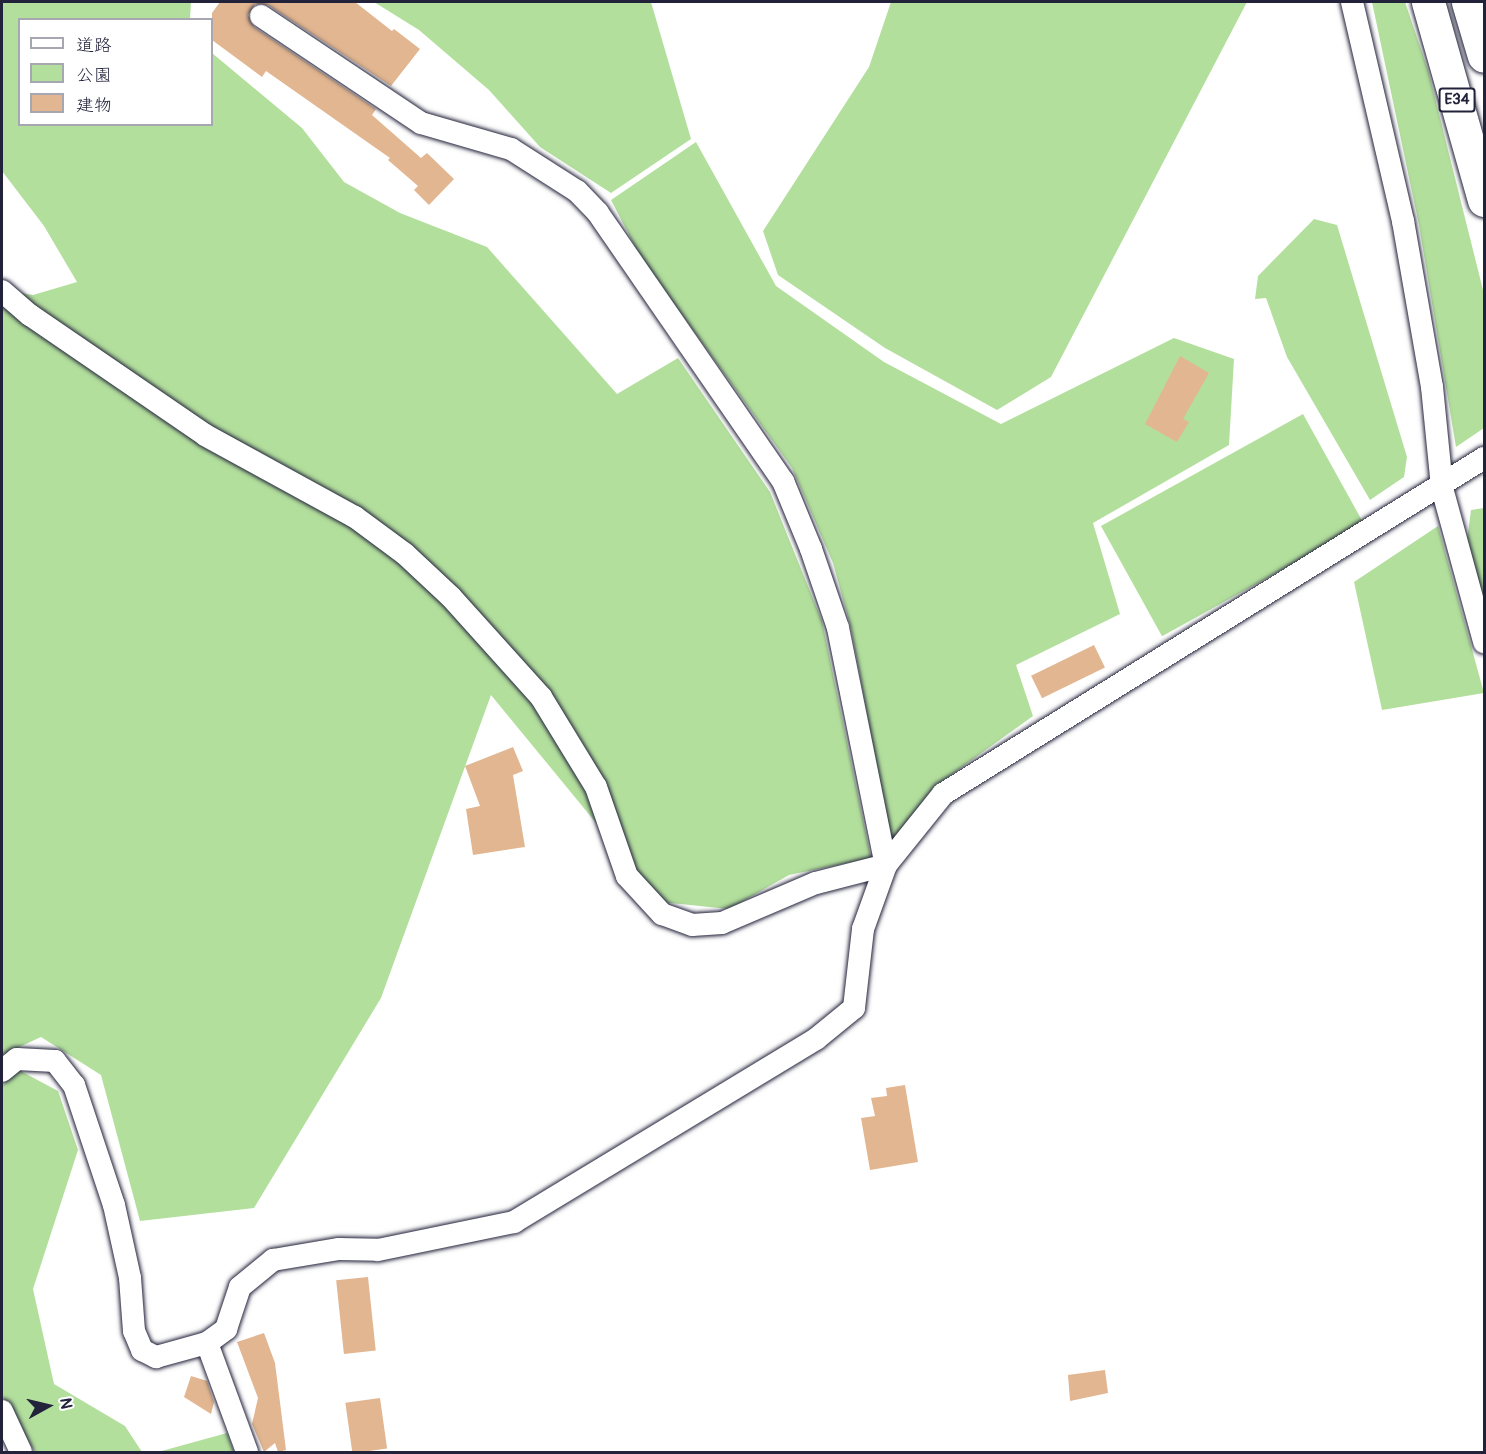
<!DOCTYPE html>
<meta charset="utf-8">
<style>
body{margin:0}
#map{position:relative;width:1486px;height:1454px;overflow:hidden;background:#fff;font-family:Pangolin,"Klee One",sans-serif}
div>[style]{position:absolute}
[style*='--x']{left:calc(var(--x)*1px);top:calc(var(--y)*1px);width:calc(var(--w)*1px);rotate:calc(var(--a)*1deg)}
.green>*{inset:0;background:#b3df9d;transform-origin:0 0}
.building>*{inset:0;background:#e1b691;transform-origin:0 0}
.roads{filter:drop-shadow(0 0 2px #22223b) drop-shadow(0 0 2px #22223b)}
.street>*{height:22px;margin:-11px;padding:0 11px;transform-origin:11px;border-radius:11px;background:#fff}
.highway>*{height:33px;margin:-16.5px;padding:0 16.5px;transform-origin:16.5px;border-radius:16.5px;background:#fff}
span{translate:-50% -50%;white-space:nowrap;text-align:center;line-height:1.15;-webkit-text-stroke:6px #fff;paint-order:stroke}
.shield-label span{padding:2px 4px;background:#fff;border:2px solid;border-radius:4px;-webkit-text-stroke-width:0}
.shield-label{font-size:15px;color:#22223b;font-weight:700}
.frame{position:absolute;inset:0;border:3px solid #22223b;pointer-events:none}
.legend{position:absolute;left:18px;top:18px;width:195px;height:108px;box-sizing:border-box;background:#fff;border:2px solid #a7a7b1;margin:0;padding:8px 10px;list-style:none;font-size:18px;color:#22223b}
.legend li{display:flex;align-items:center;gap:12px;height:30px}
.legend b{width:30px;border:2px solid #a7a7b1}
.north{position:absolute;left:18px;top:1376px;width:60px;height:60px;-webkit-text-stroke:4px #fff;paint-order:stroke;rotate:82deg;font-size:16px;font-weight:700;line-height:24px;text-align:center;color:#22223b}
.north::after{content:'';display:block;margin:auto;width:21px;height:27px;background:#22223b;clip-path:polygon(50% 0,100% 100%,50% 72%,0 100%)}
</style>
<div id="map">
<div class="green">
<i style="clip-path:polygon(2px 2px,191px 2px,190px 19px,20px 20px,20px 124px,212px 124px,212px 53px,302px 128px,344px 182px,400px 213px,487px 247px,617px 394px,678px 358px,770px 492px,822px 621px,871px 858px,789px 875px,729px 909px,661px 902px,491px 695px,381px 998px,254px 1208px,140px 1221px,101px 1075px,41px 1037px,2px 1055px,2px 290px,33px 295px,77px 282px,44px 226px,2px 171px)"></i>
<i style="clip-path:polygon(374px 2px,651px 2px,691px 139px,611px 193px,540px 147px,489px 90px,419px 30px)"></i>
<i style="clip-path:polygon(891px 2px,1247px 2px,1051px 377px,997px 410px,885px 348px,778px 275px,763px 231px,869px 67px)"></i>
<i style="clip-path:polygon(1372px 2px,1405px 2px,1428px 70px,1484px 294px,1484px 428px,1456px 447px,1419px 225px)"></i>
<i style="clip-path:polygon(696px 142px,776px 286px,884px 362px,1001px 424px,1174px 338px,1234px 359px,1229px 445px,1093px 523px,1120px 614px,1016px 665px,1033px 716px,934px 787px,891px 842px,851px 628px,833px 563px,792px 468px,640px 256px,611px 200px)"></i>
<i style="clip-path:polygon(1314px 219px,1337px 225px,1407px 457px,1404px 477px,1370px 500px,1287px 357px,1266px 298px,1255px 299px,1258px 276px)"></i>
<i style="left:1303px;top:414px;width:126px;height:231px;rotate:61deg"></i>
<i style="clip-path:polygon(1484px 508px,1484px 607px,1466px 548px,1471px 510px)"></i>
<i style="clip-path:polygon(1438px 526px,1484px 693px,1382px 710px,1354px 582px)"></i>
<i style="clip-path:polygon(17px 1069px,58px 1091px,78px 1150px,33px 1289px,54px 1384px,125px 1426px,142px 1452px,35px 1452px,2px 1395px,2px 1086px)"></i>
<i style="clip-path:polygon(227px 1433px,234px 1452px,158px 1452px)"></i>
</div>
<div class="building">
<i style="clip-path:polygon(220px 2px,355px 2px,392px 31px,394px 29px,420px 49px,391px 86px,268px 5px,255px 4px,248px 15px,254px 27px,376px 109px,372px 115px,421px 158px,427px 153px,454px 179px,429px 205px,414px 190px,418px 186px,388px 160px,390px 158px,266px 71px,262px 77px,212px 40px,212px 13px)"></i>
<i style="clip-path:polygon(1180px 356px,1209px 373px,1183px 419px,1189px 422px,1177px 442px,1145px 424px)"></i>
<i style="left:1094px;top:645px;width:25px;height:70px;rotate:64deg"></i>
<i style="clip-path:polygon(513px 747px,523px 771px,513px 775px,525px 847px,473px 855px,466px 809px,480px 806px,465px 766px)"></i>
<i style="clip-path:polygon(905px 1085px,918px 1162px,870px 1170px,861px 1118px,875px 1116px,871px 1098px,887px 1096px,886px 1088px)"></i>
<i style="left:368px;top:1277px;width:74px;height:32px;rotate:84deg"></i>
<i style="clip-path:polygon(264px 1333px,275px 1363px,286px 1450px,278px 1452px,275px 1443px,264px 1452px,252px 1424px,258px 1398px,237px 1342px)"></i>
<i style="clip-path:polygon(1105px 1370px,1108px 1393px,1070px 1401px,1068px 1375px)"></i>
<i style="clip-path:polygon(191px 1376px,207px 1381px,214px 1402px,211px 1414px,184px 1397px)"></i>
<i style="left:380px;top:1398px;width:51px;height:35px;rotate:82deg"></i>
</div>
<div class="roads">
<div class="street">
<i style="--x:1352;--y:2;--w:225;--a:76.9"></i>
<i style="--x:1403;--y:221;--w:169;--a:80.1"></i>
<i style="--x:1432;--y:387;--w:101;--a:84.3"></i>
<i style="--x:1442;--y:488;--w:160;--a:74.7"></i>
<i style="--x:261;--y:16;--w:192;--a:33.8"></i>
<i style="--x:421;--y:123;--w:94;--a:16.1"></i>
<i style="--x:511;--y:149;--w:78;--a:32.5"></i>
<i style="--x:577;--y:191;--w:30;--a:46"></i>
<i style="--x:598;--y:213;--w:326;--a:55.4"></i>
<i style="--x:783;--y:481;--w:74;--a:67.6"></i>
<i style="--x:811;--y:549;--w:83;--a:71.1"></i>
<i style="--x:838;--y:628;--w:242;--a:78.6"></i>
<i style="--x:2;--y:291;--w:37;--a:41"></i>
<i style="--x:30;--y:315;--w:212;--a:34.4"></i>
<i style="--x:205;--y:435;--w:171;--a:28.7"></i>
<i style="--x:355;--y:517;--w:62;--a:36.5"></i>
<i style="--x:405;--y:554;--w:63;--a:43.1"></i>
<i style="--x:451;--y:597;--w:135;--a:48"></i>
<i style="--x:541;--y:697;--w:105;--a:58.6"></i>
<i style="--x:596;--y:787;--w:94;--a:70.8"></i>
<i style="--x:627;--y:876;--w:52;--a:47.4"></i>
<i style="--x:662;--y:914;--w:32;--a:20"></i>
<i style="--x:692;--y:925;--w:30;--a:-4"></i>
<i style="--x:722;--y:923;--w:102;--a:-23.1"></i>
<i style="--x:816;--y:883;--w:72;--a:-14.4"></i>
<i style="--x:2;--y:1071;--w:19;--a:-39"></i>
<i style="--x:17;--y:1059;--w:38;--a:3"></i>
<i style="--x:55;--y:1061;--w:31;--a:52"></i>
<i style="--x:74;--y:1085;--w:126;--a:71.6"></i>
<i style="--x:114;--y:1205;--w:75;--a:77.6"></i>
<i style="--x:130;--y:1278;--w:53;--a:85.7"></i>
<i style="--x:134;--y:1331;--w:21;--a:67"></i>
<i style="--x:142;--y:1350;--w:16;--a:27"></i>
<i style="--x:156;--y:1357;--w:53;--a:-15.4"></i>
<i style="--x:207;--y:1343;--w:24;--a:-36"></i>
<i style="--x:226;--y:1329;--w:44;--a:-71.6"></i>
<i style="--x:240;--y:1287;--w:43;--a:-39.3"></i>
<i style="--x:273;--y:1260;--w:67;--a:-9.5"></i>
<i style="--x:339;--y:1249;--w:39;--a:1"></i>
<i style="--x:378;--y:1250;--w:139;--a:-11.6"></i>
<i style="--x:514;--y:1222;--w:353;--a:-31.2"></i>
<i style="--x:816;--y:1039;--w:49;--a:-39.2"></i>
<i style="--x:854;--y:1008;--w:80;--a:-83.5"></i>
<i style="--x:863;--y:929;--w:68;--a:-70.2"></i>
<i style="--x:886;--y:865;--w:91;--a:-51.2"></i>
<i style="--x:943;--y:794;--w:637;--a:-31.84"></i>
<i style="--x:207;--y:1343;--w:116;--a:69.8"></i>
<i style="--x:2;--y:1411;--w:45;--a:65.1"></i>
</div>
<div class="highway">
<i style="--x:1428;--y:2;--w:206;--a:74.2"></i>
<i style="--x:1468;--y:2;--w:56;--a:73.5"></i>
</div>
</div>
<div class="shield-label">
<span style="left:1457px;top:100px">E34</span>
</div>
<div class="frame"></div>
<ul class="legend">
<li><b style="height:8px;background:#fff"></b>道路</li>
<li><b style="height:16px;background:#b3df9d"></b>公園</li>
<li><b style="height:16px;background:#e1b691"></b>建物</li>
</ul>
<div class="north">N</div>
</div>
